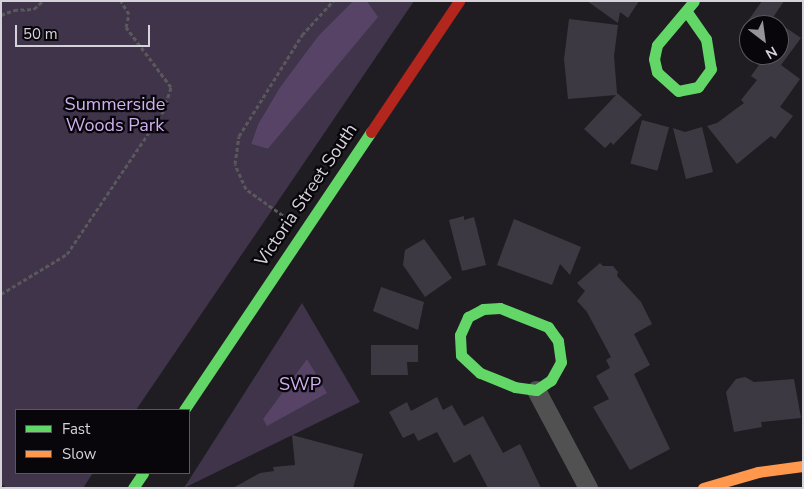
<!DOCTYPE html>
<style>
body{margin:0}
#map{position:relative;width:804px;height:489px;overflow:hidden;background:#1f1d22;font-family:"Nunito Sans",sans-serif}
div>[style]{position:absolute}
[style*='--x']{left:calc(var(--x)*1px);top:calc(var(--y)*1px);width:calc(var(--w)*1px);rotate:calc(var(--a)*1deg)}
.green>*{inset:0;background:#3f344a}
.water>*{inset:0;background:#564366}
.building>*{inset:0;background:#3d3942;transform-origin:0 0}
.path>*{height:3px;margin-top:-1.5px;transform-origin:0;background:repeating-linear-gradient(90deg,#59585a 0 4px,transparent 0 6.5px)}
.street>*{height:19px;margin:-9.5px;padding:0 9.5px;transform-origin:9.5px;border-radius:9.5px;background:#515152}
.fast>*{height:11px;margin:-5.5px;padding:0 5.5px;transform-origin:5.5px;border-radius:5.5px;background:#63d668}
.slow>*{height:11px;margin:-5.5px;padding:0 5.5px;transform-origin:5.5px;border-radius:5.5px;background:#ff974d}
.jam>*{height:11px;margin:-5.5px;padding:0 5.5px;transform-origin:5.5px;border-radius:5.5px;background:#b3261e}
span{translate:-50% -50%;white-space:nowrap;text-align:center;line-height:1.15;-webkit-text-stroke:4.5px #08060a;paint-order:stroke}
.park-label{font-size:18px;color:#d1b0f0}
.street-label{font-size:18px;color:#d6d2d9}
.frame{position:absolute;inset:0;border:2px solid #d6d2d9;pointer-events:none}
.legend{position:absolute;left:15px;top:409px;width:175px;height:65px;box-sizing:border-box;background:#08060a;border:1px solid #5a585d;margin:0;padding:6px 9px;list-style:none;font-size:15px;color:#d6d2d9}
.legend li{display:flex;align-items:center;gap:10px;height:25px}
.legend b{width:25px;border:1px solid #5a585d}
.north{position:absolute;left:739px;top:15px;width:50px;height:50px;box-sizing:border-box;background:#08060a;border:1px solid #5a585d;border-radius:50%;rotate:150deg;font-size:14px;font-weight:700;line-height:20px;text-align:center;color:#d6d2d9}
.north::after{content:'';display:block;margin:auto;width:18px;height:22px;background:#969399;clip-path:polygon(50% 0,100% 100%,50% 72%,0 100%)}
.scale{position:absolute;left:15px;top:25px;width:135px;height:22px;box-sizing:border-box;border:2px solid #d6d2d9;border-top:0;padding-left:6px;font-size:15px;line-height:18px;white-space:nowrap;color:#d6d2d9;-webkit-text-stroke:4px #08060a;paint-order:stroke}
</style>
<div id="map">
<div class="green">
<i style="clip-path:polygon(1px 1px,353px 1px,318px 36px,280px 87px,258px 124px,251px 144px,268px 149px,377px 17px,367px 1px,414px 1px,136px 410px,16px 410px,16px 473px,93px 473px,83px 488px,7px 488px,1px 484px)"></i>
<i style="clip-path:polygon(302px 303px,360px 402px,184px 488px)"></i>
</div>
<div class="water">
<i style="clip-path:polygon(353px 1px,367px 1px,378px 17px,268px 149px,251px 144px,258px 124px,280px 87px,318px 36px)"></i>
<i style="clip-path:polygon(307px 359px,327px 393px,267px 426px,263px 419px)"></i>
</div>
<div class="building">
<i style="clip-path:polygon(587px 1px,639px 1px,628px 18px,620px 12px,618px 23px)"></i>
<i style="clip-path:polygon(762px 1px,784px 1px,768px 25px,745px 25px)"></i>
<i style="clip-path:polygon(569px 19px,618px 25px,614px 56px,617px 93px,642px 115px,613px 145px,611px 142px,605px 148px,584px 129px,616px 95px,568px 99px,564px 59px)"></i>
<i style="clip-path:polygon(779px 23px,801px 38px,781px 65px,800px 79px,780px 107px,793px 116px,775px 139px,771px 136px,737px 164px,707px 126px,717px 123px,744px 103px,741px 100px,757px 80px,751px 76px,759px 65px,745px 55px,779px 55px)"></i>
<i style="left:642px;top:120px;width:28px;height:45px;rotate:15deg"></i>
<i style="clip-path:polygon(702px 127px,713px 172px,686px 179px,673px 128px,685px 132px)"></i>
<i style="clip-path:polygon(464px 216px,464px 220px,474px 217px,486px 265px,462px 271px,449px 220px)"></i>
<i style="clip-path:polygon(514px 219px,581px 247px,570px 275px,560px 264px,552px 285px,497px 265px)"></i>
<i style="clip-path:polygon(424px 239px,452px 278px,425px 297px,403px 265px,405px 250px)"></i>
<i style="clip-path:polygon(600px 263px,603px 266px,613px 266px,618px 272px,617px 276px,641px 302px,652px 324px,634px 334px,650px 365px,634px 374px,670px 449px,630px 470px,593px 407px,609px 399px,596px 376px,610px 368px,606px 360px,611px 357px,587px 312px,577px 301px,585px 291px,577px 283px)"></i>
<i style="clip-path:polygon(381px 287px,424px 302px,418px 330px,373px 311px)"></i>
<i style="clip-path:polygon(371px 345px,418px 345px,418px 362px,407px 362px,408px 375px,371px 375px)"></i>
<i style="clip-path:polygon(745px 377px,754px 382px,794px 379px,801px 418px,761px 422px,762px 427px,734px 432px,726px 392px,736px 379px)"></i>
<i style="clip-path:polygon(437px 397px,443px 410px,452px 405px,464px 426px,483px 416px,503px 453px,520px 444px,541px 488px,488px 488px,470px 454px,454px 463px,437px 432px,418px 441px,414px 433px,403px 438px,389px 412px,407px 402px,411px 411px)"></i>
<i style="clip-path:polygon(292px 435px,363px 454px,353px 488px,233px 488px,260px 473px,274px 471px,273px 467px,295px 465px)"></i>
</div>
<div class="path">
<i style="--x:1;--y:15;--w:14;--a:-21"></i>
<i style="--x:14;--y:10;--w:20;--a:-3"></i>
<i style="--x:34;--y:9;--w:12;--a:-42"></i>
<i style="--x:288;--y:219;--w:52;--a:-144.5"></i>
<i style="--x:246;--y:189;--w:27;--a:-114"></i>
<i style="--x:235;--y:164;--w:28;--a:-82"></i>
<i style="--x:239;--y:136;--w:119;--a:-58"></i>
<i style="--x:302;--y:35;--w:46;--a:-47.6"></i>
<i style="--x:1;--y:294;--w:77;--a:-31.2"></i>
<i style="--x:67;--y:254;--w:174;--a:-56"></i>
<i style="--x:164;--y:110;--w:24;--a:-73"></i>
<i style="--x:171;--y:87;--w:75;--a:-126.9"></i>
<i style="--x:126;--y:27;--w:13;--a:-77"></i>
<i style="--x:129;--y:14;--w:15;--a:-122"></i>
</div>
<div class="street">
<i style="--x:536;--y:390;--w:111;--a:62"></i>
</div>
<div class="fast">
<i style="--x:687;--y:12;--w:33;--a:55"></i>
<i style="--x:706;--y:39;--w:30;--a:81"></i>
<i style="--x:711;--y:69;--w:22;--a:126"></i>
<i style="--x:698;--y:87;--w:20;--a:169"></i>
<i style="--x:678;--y:91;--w:28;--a:-138"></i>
<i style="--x:657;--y:72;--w:13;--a:-103"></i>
<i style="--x:654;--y:59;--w:14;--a:-78"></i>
<i style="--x:657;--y:45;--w:57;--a:-49.9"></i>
<i style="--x:500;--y:308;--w:52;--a:21.6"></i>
<i style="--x:548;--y:327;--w:17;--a:54"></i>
<i style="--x:558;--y:341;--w:21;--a:82"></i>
<i style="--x:561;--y:362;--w:21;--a:119"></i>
<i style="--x:551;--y:380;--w:18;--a:146"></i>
<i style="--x:536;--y:390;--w:21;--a:-172"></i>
<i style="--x:515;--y:387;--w:38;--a:-158"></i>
<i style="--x:480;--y:373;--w:26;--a:-137"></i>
<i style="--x:461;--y:355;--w:20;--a:-93"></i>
<i style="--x:460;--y:335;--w:20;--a:-66"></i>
<i style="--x:468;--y:317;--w:17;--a:-28"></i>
<i style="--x:483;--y:309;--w:17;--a:-3"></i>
<i style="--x:184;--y:410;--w:335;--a:-56.1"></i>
<i style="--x:133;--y:488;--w:18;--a:-56"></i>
</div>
<div class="slow">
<i style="--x:703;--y:488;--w:57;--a:-16.2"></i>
<i style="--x:758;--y:472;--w:45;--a:-7.6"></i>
</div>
<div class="jam">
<i style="--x:371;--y:132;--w:158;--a:-56.1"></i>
</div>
<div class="park-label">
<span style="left:115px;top:115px">Summerside<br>Woods Park</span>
<span style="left:300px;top:384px">SWP</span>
</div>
<div class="street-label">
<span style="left:306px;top:195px;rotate:-56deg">Victoria Street South</span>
</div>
<div class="frame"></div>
<ul class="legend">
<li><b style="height:6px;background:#63d668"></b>Fast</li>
<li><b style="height:6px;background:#ff974d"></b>Slow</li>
</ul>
<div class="north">N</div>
<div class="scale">50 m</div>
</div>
